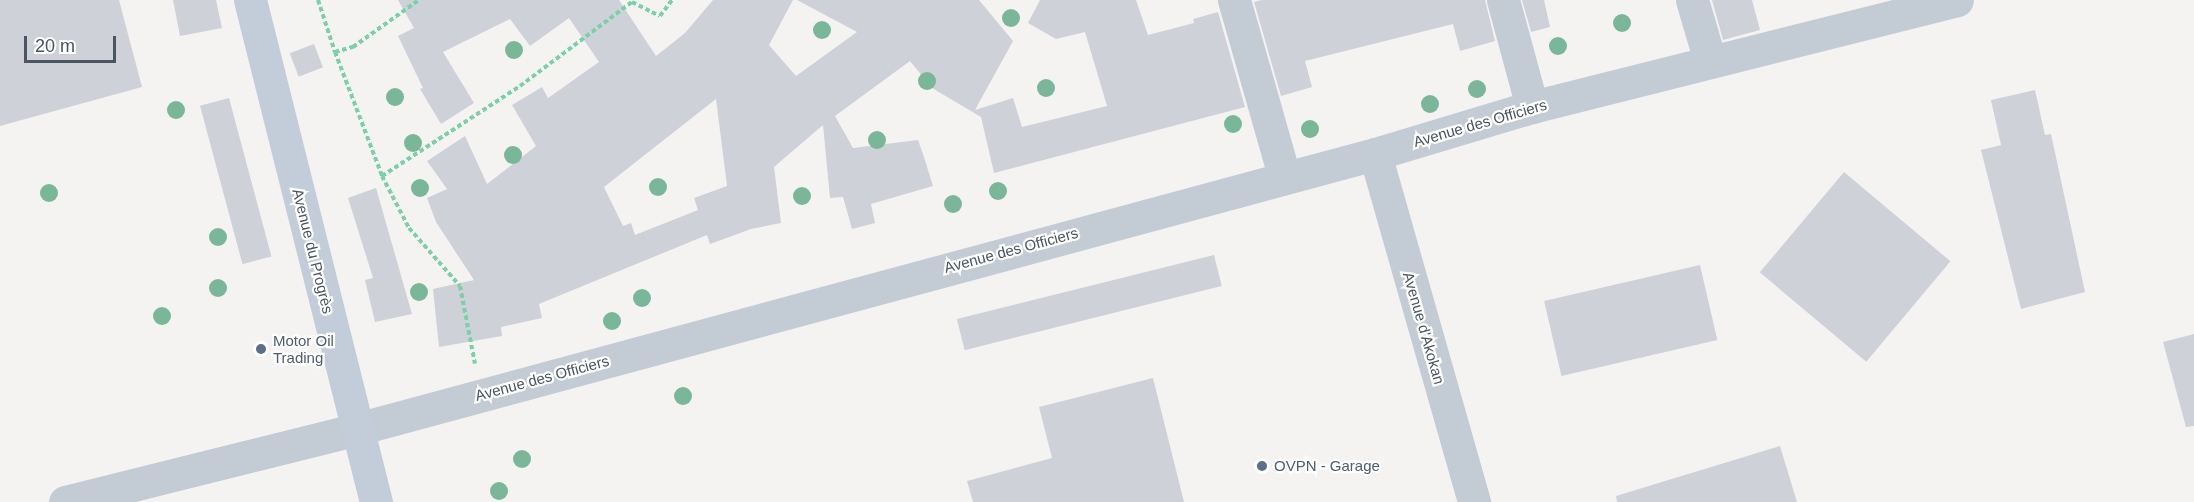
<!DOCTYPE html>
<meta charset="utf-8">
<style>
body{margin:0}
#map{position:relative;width:2194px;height:502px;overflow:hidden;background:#f5f3f2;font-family:Arial,sans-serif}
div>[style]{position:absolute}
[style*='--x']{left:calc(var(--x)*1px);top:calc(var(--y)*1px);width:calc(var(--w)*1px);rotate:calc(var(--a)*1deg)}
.building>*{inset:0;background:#ced1d8;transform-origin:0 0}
.path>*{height:4px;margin-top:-2px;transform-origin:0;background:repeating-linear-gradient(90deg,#79d1a7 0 4.5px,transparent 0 7.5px)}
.street>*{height:33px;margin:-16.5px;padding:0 16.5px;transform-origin:16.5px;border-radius:16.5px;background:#c3ccd4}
.secondary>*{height:33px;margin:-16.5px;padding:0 16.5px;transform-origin:16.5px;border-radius:16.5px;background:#c3cdd9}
.trees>*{width:18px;height:18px;margin:-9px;border-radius:50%;background:#7ab799}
.dots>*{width:16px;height:16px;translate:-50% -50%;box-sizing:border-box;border:3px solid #fff;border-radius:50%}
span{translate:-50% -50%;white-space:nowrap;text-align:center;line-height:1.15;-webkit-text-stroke:4.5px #fff;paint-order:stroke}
.street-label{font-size:15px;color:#495561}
.service-label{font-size:15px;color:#4e5e75}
.left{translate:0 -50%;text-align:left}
.scale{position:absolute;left:24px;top:36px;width:92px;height:27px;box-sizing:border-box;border:3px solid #495561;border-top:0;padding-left:8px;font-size:18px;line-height:21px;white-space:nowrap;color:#495561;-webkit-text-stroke:4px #fff;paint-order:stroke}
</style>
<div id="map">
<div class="building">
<i style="clip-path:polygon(0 0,119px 0,142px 87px,0 126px)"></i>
<i style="clip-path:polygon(173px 0,216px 0,222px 28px,180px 36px)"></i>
<i style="clip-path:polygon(evenodd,398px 0,619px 0,656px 56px,685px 33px,713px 0,793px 0,769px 45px,796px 76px,857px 32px,797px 0,979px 0,1013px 41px,975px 110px,1013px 98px,1022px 127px,1107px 106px,1085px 32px,1056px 39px,1028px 23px,1040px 0,1136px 0,1148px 35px,1194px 23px,1193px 19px,1218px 12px,1245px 107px,994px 173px,981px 117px,932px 88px,910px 61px,835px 116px,853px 148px,918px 140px,924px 157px,933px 186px,871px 204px,875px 223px,852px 229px,843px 197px,830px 198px,823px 125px,774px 167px,781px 223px,751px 229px,710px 244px,707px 235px,539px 304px,542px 318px,501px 327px,502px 336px,439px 347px,433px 289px,474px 280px,436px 222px,427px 198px,447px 189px,427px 161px,465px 136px,487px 184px,536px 146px,512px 105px,542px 87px,548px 98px,599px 62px,569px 18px,530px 46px,510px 19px,443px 52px,474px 103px,441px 124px,420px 89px,423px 88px,398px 36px,414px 28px,398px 0,716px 99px,727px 186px,694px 198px,698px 210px,635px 235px,631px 223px,623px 226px,604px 187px,716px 99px)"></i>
<i style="clip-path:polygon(1262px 0,1485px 0,1495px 41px,1460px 51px,1453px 24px,1305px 61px,1312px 87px,1281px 96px,1254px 2px)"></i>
<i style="clip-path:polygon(1522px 0,1544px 0,1550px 27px,1531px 32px)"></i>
<i style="clip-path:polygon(1712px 0,1752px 0,1760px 30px,1723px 40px)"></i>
<i style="left:314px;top:44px;width:25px;height:26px;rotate:69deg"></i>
<i style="clip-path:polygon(2035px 90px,2045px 135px,2051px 134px,2085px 292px,2021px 309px,1981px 150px,2001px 145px,1991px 100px)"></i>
<i style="left:229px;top:98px;width:164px;height:30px;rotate:75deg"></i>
<i style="left:1844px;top:172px;width:139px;height:131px;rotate:40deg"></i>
<i style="clip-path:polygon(376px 188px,412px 314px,375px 322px,365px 280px,373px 278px,348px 198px)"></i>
<i style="left:1214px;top:255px;width:32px;height:265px;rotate:76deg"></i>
<i style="left:1700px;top:265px;width:77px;height:160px;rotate:77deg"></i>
<i style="clip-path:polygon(2194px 334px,2194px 426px,2186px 427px,2163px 342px)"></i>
<i style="clip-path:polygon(1153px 378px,1184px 502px,973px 502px,967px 481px,1052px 458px,1039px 407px)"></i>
<i style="clip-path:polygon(1780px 446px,1797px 502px,1617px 502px,1616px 496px)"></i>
</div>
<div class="path">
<i style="--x:318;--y:0;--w:55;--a:71.9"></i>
<i style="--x:335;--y:52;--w:19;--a:-16"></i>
<i style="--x:353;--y:47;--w:81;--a:-35.5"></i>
<i style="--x:335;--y:52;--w:133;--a:69.2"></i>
<i style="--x:382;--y:176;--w:165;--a:-33.1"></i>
<i style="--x:520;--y:86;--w:140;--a:-36.9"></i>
<i style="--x:632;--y:2;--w:31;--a:27"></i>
<i style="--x:660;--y:16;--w:20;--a:-53"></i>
<i style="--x:382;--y:176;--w:59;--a:62.6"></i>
<i style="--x:409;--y:228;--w:77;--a:48.7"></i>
<i style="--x:460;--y:286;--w:79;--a:79.1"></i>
</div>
<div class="street">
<i style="--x:1234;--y:0;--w:183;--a:74.1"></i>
<i style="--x:1503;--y:0;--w:111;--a:74.8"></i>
<i style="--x:1692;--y:0;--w:64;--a:73.6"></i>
<i style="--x:1375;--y:154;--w:362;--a:74.1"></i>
<i style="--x:65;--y:502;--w:301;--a:-14"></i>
<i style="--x:357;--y:429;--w:1054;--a:-15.12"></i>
<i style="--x:1375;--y:154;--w:164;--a:-16.7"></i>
<i style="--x:1532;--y:107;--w:438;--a:-14.1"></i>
</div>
<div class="secondary">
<i style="--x:250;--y:0;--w:518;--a:75.91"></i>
</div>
<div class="trees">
<i style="left:1011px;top:18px"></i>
<i style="left:1622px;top:23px"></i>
<i style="left:822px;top:30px"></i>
<i style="left:1558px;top:46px"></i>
<i style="left:514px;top:50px"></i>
<i style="left:927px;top:81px"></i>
<i style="left:1046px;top:88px"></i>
<i style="left:1477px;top:89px"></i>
<i style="left:395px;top:97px"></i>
<i style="left:1430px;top:104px"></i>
<i style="left:176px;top:110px"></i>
<i style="left:1233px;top:124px"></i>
<i style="left:1310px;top:129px"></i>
<i style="left:877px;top:140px"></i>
<i style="left:413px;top:143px"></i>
<i style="left:513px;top:155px"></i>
<i style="left:658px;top:187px"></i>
<i style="left:420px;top:188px"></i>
<i style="left:998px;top:191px"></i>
<i style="left:49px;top:193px"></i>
<i style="left:802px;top:196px"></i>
<i style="left:953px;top:204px"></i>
<i style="left:218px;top:237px"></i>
<i style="left:218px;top:288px"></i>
<i style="left:419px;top:292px"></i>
<i style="left:642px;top:298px"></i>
<i style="left:162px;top:316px"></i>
<i style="left:612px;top:321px"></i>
<i style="left:683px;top:396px"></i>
<i style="left:522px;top:459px"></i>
<i style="left:499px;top:491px"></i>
</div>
<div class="dots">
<i style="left:261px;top:349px;background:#5c6f8a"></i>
<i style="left:1262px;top:466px;background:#5c6f8a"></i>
</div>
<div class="street-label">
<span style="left:1480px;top:123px;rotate:-16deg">Avenue des Officiers</span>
<span style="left:1011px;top:250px;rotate:-15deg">Avenue des Officiers</span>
<span style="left:313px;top:251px;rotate:76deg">Avenue du Progrès</span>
<span style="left:1424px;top:328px;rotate:74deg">Avenue d'Akokan</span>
<span style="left:542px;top:378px;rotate:-15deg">Avenue des Officiers</span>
</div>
<div class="service-label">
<span class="left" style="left:273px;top:349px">Motor Oil<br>Trading</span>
<span class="left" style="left:1274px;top:466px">OVPN - Garage</span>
</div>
<div class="scale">20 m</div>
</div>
